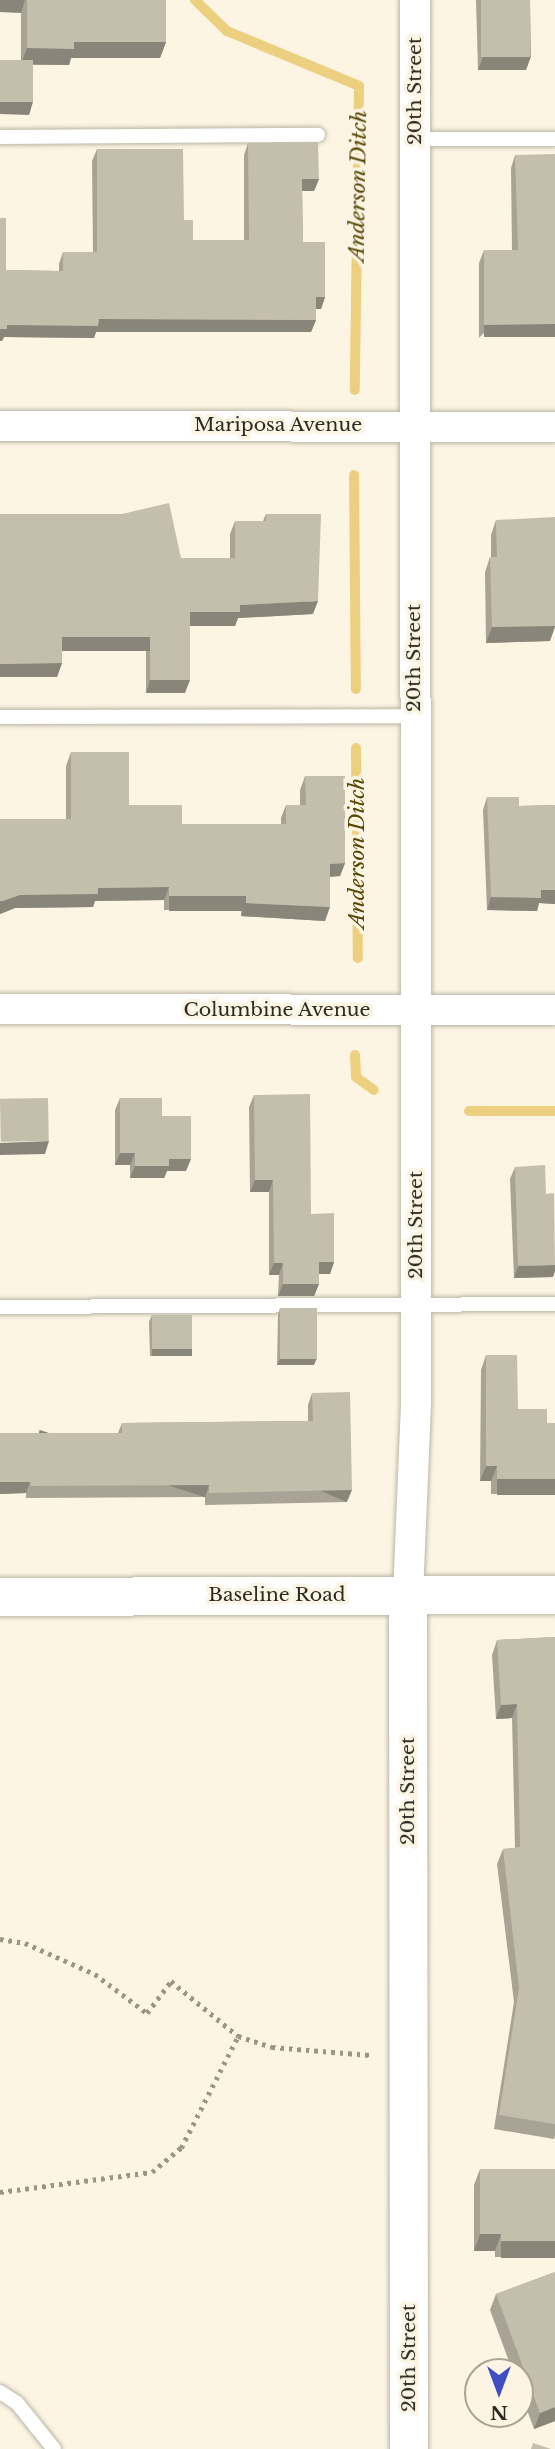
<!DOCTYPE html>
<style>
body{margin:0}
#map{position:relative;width:555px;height:2449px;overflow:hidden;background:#fcf5e4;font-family:"Libre Baskerville",serif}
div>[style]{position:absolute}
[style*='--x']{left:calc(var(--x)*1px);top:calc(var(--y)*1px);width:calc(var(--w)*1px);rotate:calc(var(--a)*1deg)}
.stream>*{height:10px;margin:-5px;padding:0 5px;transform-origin:5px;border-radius:5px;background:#eccf7f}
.path>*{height:4.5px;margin-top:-2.25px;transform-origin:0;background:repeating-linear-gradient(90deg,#999588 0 3.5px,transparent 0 8.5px)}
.roads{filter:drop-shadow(0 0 2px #bbb5a4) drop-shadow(0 0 2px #bbb5a4)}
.lane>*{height:14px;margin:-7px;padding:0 7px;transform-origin:7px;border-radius:7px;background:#fff}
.street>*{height:30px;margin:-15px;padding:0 15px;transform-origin:15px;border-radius:15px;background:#fff}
.secondary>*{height:38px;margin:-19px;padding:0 19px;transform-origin:19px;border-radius:19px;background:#fff}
.wall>*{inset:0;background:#a9a395}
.shaded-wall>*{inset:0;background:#898579;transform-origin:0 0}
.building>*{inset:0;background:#c4bead;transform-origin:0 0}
span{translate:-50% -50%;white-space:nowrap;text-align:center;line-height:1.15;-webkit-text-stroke:7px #fcf5e4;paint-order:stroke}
.street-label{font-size:19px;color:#2b2922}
.water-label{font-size:21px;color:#584502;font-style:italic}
.north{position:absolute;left:464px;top:2358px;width:70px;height:70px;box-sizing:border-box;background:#fcf5e4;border:2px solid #a8a396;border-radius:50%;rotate:180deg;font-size:19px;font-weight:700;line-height:28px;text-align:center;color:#2b2922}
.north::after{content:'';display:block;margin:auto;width:24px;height:32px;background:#3c50c3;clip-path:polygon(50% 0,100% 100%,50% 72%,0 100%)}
</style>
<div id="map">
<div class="stream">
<i style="--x:195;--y:0;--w:45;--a:44.1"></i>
<i style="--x:227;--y:31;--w:143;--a:22.6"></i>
<i style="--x:359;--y:86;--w:304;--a:90.8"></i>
<i style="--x:354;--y:475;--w:214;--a:89.5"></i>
<i style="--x:356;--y:748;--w:210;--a:89.5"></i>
<i style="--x:355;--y:1055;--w:22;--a:87"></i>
<i style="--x:356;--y:1077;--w:22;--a:36"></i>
<i style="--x:469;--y:1111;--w:86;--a:0"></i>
</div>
<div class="path">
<i style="--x:0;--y:1939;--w:25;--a:9"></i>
<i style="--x:25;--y:1943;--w:77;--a:23.9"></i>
<i style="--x:95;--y:1974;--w:65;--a:36.9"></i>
<i style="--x:147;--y:2013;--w:40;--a:-53"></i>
<i style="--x:171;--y:1981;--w:87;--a:39.4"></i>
<i style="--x:238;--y:2036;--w:36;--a:18"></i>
<i style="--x:272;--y:2047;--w:98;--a:4.7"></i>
<i style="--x:0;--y:2192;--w:153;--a:-7.5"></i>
<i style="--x:152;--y:2172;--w:38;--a:-40"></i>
<i style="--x:181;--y:2148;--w:126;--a:-63"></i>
</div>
<div class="roads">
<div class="lane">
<i style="--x:0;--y:137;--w:318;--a:-0.4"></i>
<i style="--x:415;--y:139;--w:140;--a:0"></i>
<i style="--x:0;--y:717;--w:414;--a:-0.1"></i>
<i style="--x:0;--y:1307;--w:555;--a:-0.31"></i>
<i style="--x:0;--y:2392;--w:20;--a:33"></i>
<i style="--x:17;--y:2403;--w:59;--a:51.2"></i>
</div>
<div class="street">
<i style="--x:0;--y:426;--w:555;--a:0.1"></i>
<i style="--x:0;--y:1009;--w:555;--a:0.1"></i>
<i style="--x:408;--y:1595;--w:194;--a:-87.6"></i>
<i style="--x:416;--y:1401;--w:1401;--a:-90.04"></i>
</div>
<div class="secondary">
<i style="--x:408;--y:1595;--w:854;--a:89.93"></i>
<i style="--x:0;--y:1597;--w:555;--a:-0.21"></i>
</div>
</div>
<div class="wall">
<i style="clip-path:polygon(0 0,166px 0,166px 42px,160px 58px,71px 58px,69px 65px,33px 65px,29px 115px,21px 60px,21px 13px)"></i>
<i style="clip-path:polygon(476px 0,530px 0,531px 56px,526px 70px,478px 70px)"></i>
<i style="clip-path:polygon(248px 143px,319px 179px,314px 191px,302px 191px,303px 242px,325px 297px,321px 309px,316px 309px,316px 320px,311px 332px,96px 332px,94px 338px,4px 337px,2px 341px,6px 270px,59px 271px,59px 264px,63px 252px,93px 252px,92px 161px,97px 149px,184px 220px,193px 240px,244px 240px,244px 155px)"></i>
<i style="clip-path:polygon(515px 155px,554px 209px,554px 260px,479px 338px,479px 263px,484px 250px,512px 250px,511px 168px)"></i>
<i style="clip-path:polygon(0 514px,181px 558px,230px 558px,230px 534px,235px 521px,263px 521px,266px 514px,313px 614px,238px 618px,235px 626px,190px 626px,185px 693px,146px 693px,146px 650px,62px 650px,62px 663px,57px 677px,0 677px)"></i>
<i style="clip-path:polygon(496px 520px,550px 641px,486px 643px,485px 572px,490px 557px,491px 557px,491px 535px)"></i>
<i style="clip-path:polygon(71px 752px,129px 805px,182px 824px,281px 824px,281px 818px,286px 805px,300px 805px,300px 790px,305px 776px,345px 863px,340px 876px,330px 877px,325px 921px,241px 916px,241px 910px,164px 910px,164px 900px,95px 901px,93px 907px,15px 908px,0 914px,0 819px,66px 819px,66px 766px)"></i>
<i style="clip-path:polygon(487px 797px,519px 806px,555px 805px,555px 904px,539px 903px,537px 911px,487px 910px,483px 810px)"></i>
<i style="clip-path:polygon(254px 1095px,334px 1262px,330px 1274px,319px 1274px,319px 1284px,314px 1296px,278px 1296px,279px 1275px,269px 1275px,269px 1192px,250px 1192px,249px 1107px)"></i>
<i style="clip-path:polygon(120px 1098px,162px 1116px,186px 1171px,167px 1171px,164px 1178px,130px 1178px,130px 1165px,115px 1165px,115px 1110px)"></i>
<i style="clip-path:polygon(515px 1167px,546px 1194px,553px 1277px,514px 1278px,510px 1179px)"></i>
<i style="clip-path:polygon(280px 1308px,314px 1365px,277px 1365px,278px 1315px)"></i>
<i style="clip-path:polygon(152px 1315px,190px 1356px,150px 1356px,149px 1322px)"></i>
<i style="clip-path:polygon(486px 1355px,518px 1409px,547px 1423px,555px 1494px,491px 1494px,491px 1481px,480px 1481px,481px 1370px)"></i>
<i style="clip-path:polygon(312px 1393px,347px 1502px,205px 1505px,205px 1497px,26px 1498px,26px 1493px,0 1494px,0 1433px,118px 1433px,122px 1423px,308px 1421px,308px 1405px)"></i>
<i style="clip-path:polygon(555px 1637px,555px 2136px,554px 2139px,494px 2129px,514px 2002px,497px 1864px,503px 1849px,515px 1848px,512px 1718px,496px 1719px,492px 1655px,497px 1640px)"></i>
<i style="clip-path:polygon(480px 2169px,555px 2257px,495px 2257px,495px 2251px,474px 2251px,474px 2185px)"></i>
<i style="clip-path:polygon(555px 2272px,555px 2421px,534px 2429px,520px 2391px,520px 2372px,513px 2372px,490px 2310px,496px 2294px)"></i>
</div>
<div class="shaded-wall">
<i style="clip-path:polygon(0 0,25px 0,21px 13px,0 12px)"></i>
<i style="clip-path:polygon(74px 42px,166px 42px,160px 58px,71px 58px,69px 65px,21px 64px,27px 48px)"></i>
<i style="clip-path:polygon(531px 56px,526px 70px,478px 70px,483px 57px)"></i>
<i style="clip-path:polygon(0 102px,33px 102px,29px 115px,0 114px)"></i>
<i style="clip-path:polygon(302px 179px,319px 179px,314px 191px,298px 191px)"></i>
<i style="clip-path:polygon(316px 297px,325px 297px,321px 309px,311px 309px)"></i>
<i style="clip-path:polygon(99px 319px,316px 320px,311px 332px,96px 332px,94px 338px,4px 337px,2px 341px,0 341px,0 329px,7px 325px)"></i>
<i style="left:555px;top:324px;width:13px;height:71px;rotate:90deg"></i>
<i style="clip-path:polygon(318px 601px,313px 614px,238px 618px,235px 626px,185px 626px,190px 612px,240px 605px)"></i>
<i style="clip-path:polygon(555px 612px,555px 627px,550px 641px,486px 643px,492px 627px)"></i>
<i style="left:62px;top:637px;width:88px;height:14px"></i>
<i style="clip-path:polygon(62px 663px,57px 677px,0 677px,0 664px)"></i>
<i style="clip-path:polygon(150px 680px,190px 680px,185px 693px,146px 693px)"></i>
<i style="clip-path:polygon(345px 863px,340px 876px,325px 877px,330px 864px)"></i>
<i style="clip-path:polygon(169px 887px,164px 900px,95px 901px,93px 907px,15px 908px,0 914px,0 901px,20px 895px,98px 888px)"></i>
<i style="clip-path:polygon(541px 890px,555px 890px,555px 904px,539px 903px,537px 911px,487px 910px,491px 897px)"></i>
<i style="left:169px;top:896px;width:77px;height:15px"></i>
<i style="clip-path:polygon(246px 903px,330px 907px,325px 921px,241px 916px)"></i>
<i style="clip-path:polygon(49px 1141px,45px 1154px,0 1155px,0 1143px)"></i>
<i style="clip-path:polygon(120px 1153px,135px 1153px,130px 1165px,115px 1165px)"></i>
<i style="clip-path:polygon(169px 1159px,191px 1159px,186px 1171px,167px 1171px,164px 1178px,130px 1178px,135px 1166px)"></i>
<i style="clip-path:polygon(255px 1180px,273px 1180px,269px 1192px,250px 1192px)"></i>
<i style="clip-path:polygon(319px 1262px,334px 1262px,330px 1274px,314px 1274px)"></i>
<i style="clip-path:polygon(274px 1263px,283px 1263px,279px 1275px,269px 1275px)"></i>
<i style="clip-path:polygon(555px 1265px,555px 1271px,553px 1277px,514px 1278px,518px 1266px)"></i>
<i style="clip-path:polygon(283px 1284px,319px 1284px,314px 1296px,278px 1296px)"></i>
<i style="left:152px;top:1349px;width:40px;height:7px"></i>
<i style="clip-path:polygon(317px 1358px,314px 1365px,277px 1365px,280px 1359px)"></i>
<i style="clip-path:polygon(486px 1466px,497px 1466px,491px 1481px,480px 1481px)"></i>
<i style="left:497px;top:1479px;width:58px;height:16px"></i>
<i style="clip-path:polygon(0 1482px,30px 1482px,26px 1493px,0 1494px)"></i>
<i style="left:209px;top:1485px;width:13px;height:178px;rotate:108deg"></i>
<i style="left:352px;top:1490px;width:13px;height:143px;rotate:113deg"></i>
<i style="clip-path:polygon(517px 1704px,512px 1718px,496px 1719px,501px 1705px)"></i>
<i style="clip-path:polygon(480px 2234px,501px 2234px,495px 2251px,474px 2251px)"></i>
<i style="left:501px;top:2241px;width:54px;height:17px"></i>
<i style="clip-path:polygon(555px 2407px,555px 2421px,534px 2429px,540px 2413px)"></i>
</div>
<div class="building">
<i style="clip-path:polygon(27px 0,166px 0,166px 42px,74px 42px,74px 49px,27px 48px)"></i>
<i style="left:481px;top:0;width:49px;height:57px"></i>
<i style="left:0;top:60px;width:33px;height:42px"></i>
<i style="clip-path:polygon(318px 142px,319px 179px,302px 179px,303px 242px,325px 242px,325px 297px,316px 297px,316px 320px,99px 319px,98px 326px,7px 325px,7px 329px,0 329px,0 218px,6px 218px,6px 270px,63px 271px,63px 252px,97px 252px,97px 149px,183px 149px,184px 220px,193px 220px,193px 240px,249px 240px,248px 143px)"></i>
<i style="clip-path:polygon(555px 154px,555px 324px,484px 325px,484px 250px,518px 250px,515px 155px)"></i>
<i style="clip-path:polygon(169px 503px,181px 558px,235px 558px,235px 521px,266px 521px,266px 514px,321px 514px,318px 601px,240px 605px,240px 612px,190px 612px,190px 680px,150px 680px,150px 637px,62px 637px,62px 663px,0 664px,0 514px,122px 514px)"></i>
<i style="clip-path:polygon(555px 517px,555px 626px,492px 627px,490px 557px,497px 557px,496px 520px)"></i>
<i style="clip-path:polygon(71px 752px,129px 752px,129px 805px,182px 805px,182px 824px,286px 824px,286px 805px,306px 805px,305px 776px,345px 776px,345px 863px,330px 864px,330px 907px,246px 903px,246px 896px,169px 896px,169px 887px,98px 888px,98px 894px,20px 895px,3px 901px,0 901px,0 819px,71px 819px)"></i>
<i style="clip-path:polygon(487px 797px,519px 797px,519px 806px,555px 805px,555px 890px,541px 890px,541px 898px,491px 897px)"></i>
<i style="clip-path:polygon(310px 1094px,311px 1214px,334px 1213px,334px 1262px,319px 1262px,319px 1284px,283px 1284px,283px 1263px,274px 1263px,273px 1180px,255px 1180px,254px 1095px)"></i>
<i style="left:48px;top:1098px;width:43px;height:48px;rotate:89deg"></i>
<i style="clip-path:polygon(120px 1098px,162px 1098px,162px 1116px,191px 1116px,191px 1159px,169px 1159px,169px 1166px,135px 1166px,135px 1153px,120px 1153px)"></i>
<i style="clip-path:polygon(545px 1165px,546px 1194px,554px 1193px,555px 1265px,518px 1266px,515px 1167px)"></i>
<i style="left:280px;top:1308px;width:37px;height:51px"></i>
<i style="left:152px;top:1315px;width:40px;height:34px"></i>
<i style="clip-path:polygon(486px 1355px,517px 1355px,518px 1409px,547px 1409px,547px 1423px,555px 1423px,555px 1479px,497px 1479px,497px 1466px,486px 1466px)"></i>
<i style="clip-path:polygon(350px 1392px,352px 1490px,209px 1493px,209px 1485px,31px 1486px,30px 1482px,0 1482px,0 1433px,122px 1433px,122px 1423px,313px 1421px,312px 1393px)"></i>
<i style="clip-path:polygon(555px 1637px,555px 2124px,499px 2115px,519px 1988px,503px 1849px,520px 1847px,517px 1704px,501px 1705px,497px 1640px)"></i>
<i style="clip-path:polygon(480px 2169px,555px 2169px,555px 2241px,501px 2241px,501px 2234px,480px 2234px)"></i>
<i style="clip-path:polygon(555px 2272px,555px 2407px,540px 2413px,496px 2294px)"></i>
<i style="clip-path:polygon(533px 2443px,551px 2449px,531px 2449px)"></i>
</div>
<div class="street-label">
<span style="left:415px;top:91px;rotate:-90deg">20th Street</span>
<span style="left:278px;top:425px">Mariposa Avenue</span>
<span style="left:414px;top:658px;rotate:-90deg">20th Street</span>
<span style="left:277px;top:1010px">Columbine Avenue</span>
<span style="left:416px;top:1225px;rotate:-90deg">20th Street</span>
<span style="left:277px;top:1595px">Baseline Road</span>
<span style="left:408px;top:1791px;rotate:-90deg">20th Street</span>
<span style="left:409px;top:2358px;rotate:-90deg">20th Street</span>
</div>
<div class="water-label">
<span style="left:358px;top:186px;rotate:-89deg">Anderson Ditch</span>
<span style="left:357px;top:853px;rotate:-90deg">Anderson Ditch</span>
</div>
<div class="north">N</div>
</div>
